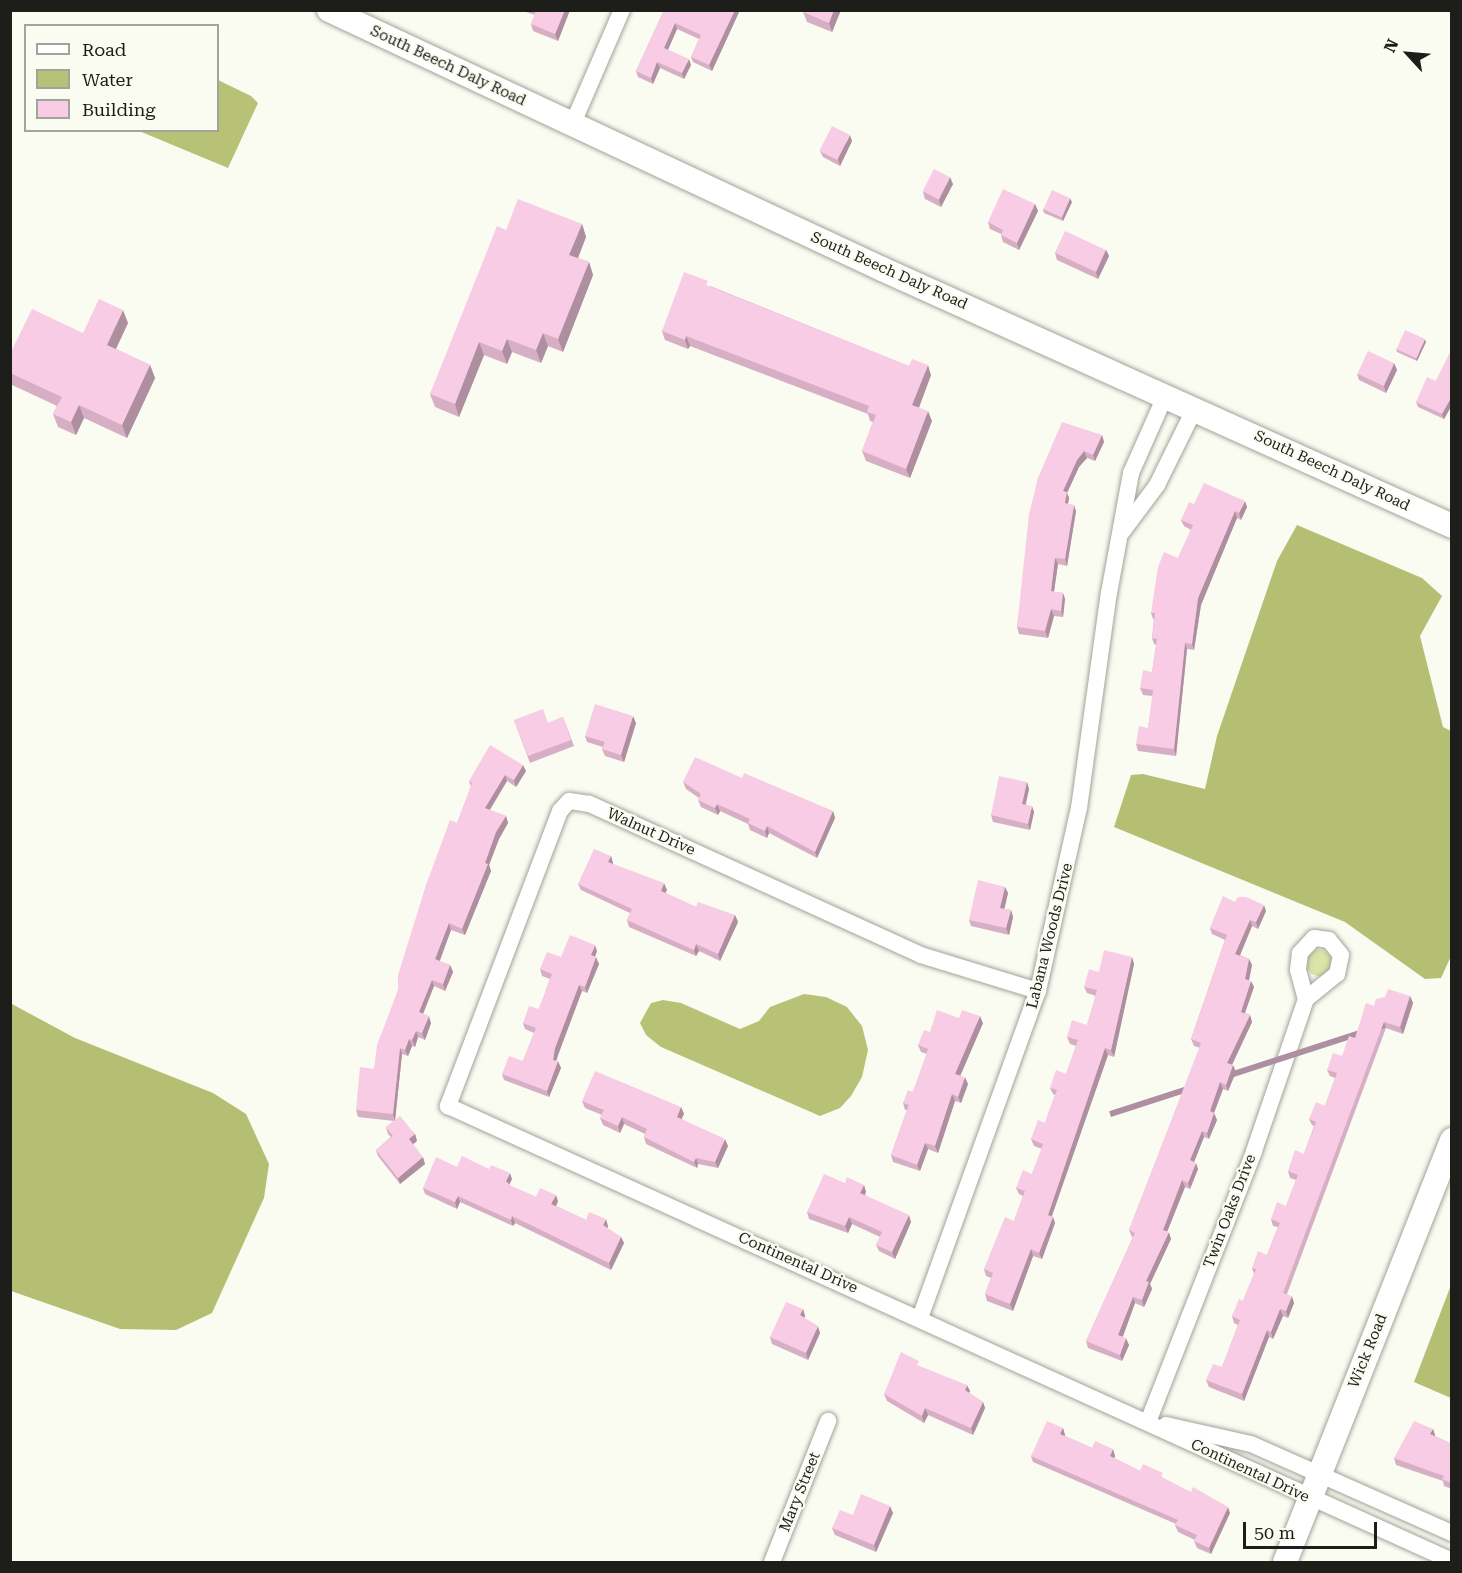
<!DOCTYPE html>
<style>
body{margin:0}
#map{position:relative;width:1462px;height:1573px;overflow:hidden;background:#fafcf1;font-family:"Roboto Serif",serif}
div>[style]{position:absolute}
[style*='--x']{left:calc(var(--x)*1px);top:calc(var(--y)*1px);width:calc(var(--w)*1px);rotate:calc(var(--a)*1deg)}
.green>*{inset:0;background:#dbe5a7}
.round{border-radius:50%}
.forest>*{inset:0;background:#b5bf74}
.water>*{inset:0;background:#b8c277}
.roads{filter:drop-shadow(0 0 2px #a1a399) drop-shadow(0 0 2px #a1a399)}
.street>*{height:16px;margin:-8px;padding:0 8px;transform-origin:8px;border-radius:8px;background:#fff}
.secondary>*{height:24px;margin:-12px;padding:0 12px;transform-origin:12px;border-radius:12px;background:#fff}
.wall>*{inset:0;background:#d6afc5}
.shaded-wall>*{inset:0;background:#ae8fa0;transform-origin:0 0}
.building>*{inset:0;background:#f9cce5;transform-origin:0 0}
span{translate:-50% -50%;white-space:nowrap;text-align:center;line-height:1.15;-webkit-text-stroke:4.5px #fafcf1;paint-order:stroke}
.street-label{font-size:15px;color:#1d1e1a}
.frame{position:absolute;inset:0;border:12px solid #1d1e1a;pointer-events:none}
.legend{position:absolute;left:24px;top:24px;width:195px;height:108px;box-sizing:border-box;background:#fafcf1;border:2px solid #a2a39b;margin:0;padding:8px 10px;list-style:none;font-size:18px;color:#1d1e1a}
.legend li{display:flex;align-items:center;gap:12px;height:30px}
.legend b{width:30px;border:2px solid #a2a39b}
.north{position:absolute;left:1378px;top:24px;width:60px;height:60px;-webkit-text-stroke:4px #fafcf1;paint-order:stroke;rotate:296deg;font-size:16px;font-weight:700;line-height:24px;text-align:center;color:#1d1e1a}
.north::after{content:'';display:block;margin:auto;width:21px;height:27px;background:#1d1e1a;clip-path:polygon(50% 0,100% 100%,50% 72%,0 100%)}
.scale{position:absolute;left:1243px;top:1522px;width:134px;height:27px;box-sizing:border-box;border:3px solid #1d1e1a;border-top:0;padding-left:8px;font-size:18px;line-height:21px;white-space:nowrap;color:#1d1e1a;-webkit-text-stroke:4px #fafcf1;paint-order:stroke}
</style>
<div id="map">
<div class="green">
<i class="round" style="left:1306px;top:950px;width:26px;height:26px"></i>
</div>
<div class="forest">
<i style="clip-path:polygon(1297px 525px,1422px 578px,1442px 596px,1420px 636px,1443px 727px,1451px 731px,1452px 954px,1441px 978px,1425px 979px,1345px 922px,1114px 827px,1131px 775px,1143px 774px,1205px 789px,1217px 736px,1277px 561px)"></i>
<i style="clip-path:polygon(10px 1003px,75px 1038px,213px 1093px,246px 1114px,269px 1164px,264px 1198px,212px 1313px,176px 1330px,120px 1329px,11px 1291px)"></i>
<i style="clip-path:polygon(1451px 1285px,1451px 1398px,1414px 1382px)"></i>
</div>
<div class="water">
<i style="clip-path:polygon(218px 80px,251px 96px,258px 103px,228px 168px,139px 131px,218px 130px)"></i>
<i style="clip-path:polygon(804px 994px,826px 997px,847px 1007px,862px 1026px,868px 1050px,862px 1077px,851px 1096px,840px 1108px,820px 1116px,661px 1047px,646px 1035px,640px 1023px,651px 1003px,663px 1000px,681px 1003px,740px 1029px,759px 1021px,770px 1007px)"></i>
</div>
<div class="roads">
<div class="street">
<i style="--x:573;--y:123;--w:123;--a:-66.6"></i>
<i style="--x:1122;--y:532;--w:59;--a:-53.3"></i>
<i style="--x:1157;--y:485;--w:86;--a:-63.7"></i>
<i style="--x:1038;--y:991;--w:122;--a:-162.9"></i>
<i style="--x:921;--y:955;--w:365;--a:-155.5"></i>
<i style="--x:589;--y:804;--w:20;--a:-171"></i>
<i style="--x:569;--y:801;--w:13;--a:132"></i>
<i style="--x:560;--y:811;--w:316;--a:110.8"></i>
<i style="--x:448;--y:1106;--w:1102;--a:24.38"></i>
<i style="--x:920;--y:1318;--w:348;--a:-70.2"></i>
<i style="--x:1038;--y:991;--w:188;--a:-77.4"></i>
<i style="--x:1079;--y:808;--w:217;--a:-82.1"></i>
<i style="--x:1109;--y:593;--w:122;--a:-79.6"></i>
<i style="--x:1131;--y:473;--w:86;--a:-66.1"></i>
<i style="--x:1148;--y:1422;--w:291;--a:-68.6"></i>
<i style="--x:1254;--y:1151;--w:161;--a:-71.1"></i>
<i style="--x:1306;--y:999;--w:40;--a:-39"></i>
<i style="--x:1337;--y:974;--w:19;--a:-78"></i>
<i style="--x:1341;--y:955;--w:19;--a:-129"></i>
<i style="--x:1329;--y:940;--w:15;--a:-172"></i>
<i style="--x:1314;--y:938;--w:21;--a:133"></i>
<i style="--x:1300;--y:953;--w:17;--a:97"></i>
<i style="--x:1298;--y:970;--w:30;--a:75"></i>
<i style="--x:1166;--y:1425;--w:87;--a:12.6"></i>
<i style="--x:1251;--y:1444;--w:220;--a:23.9"></i>
<i style="--x:772;--y:1562;--w:152;--a:-68.3"></i>
</div>
<div class="secondary">
<i style="--x:329;--y:10;--w:611;--a:25.1"></i>
<i style="--x:882;--y:269;--w:625;--a:24.27"></i>
<i style="--x:1285;--y:1562;--w:454;--a:-68.4"></i>
</div>
</div>
<div class="wall">
<i style="clip-path:polygon(526px 10px,570px 10px,558px 41px,533px 31px,531px 24px,535px 15px,526px 12px)"></i>
<i style="clip-path:polygon(664px 10px,740px 10px,712px 71px,693px 62px,691px 57px,699px 39px,677px 29px,668px 50px,691px 65px,684px 79px,660px 68px,653px 84px,638px 77px,636px 71px)"></i>
<i style="clip-path:polygon(841px 10px,832px 32px,807px 22px,803px 12px)"></i>
<i style="clip-path:polygon(852px 141px,840px 166px,823px 157px,820px 151px)"></i>
<i style="clip-path:polygon(953px 184px,941px 207px,925px 199px,923px 192px)"></i>
<i style="clip-path:polygon(1072px 202px,1063px 221px,1044px 213px,1043px 209px)"></i>
<i style="clip-path:polygon(1035px 204px,1038px 211px,1019px 250px,1003px 242px,1001px 235px,1001px 234px,990px 229px,988px 222px)"></i>
<i style="clip-path:polygon(582px 224px,586px 237px,578px 258px,589px 262px,593px 275px,563px 352px,548px 346px,541px 363px,512px 352px,507px 364px,484px 355px,459px 417px,435px 407px,430px 394px,506px 230px)"></i>
<i style="clip-path:polygon(1106px 250px,1109px 256px,1098px 279px,1057px 260px,1055px 253px)"></i>
<i style="clip-path:polygon(710px 286px,931px 375px,919px 408px,932px 421px,910px 478px,866px 461px,862px 451px,873px 422px,870px 421px,868px 414px,690px 346px,688px 349px,665px 340px,662px 331px)"></i>
<i style="clip-path:polygon(128px 323px,116px 349px,150px 365px,155px 378px,127px 438px,84px 418px,76px 435px,58px 427px,53px 414px,57px 406px,10px 384px,10px 354px,83px 333px)"></i>
<i style="clip-path:polygon(1426px 342px,1417px 361px,1397px 352px,1396px 349px)"></i>
<i style="clip-path:polygon(1452px 349px,1452px 405px,1444px 419px,1418px 407px,1416px 402px,1436px 381px)"></i>
<i style="clip-path:polygon(1394px 363px,1397px 370px,1386px 393px,1359px 380px,1357px 374px)"></i>
<i style="clip-path:polygon(1102px 435px,1104px 442px,1095px 461px,1087px 458px,1079px 467px,1067px 493px,1069px 498px,1068px 504px,1076px 511px,1067px 566px,1058px 564px,1054px 592px,1063px 593px,1065px 599px,1063px 617px,1054px 616px,1048px 638px,1019px 634px,1017px 627px,1038px 478px)"></i>
<i style="clip-path:polygon(1194px 504px,1247px 507px,1241px 520px,1237px 518px,1201px 605px,1194px 650px,1187px 649px,1176px 756px,1138px 751px,1136px 744px,1148px 728px,1153px 696px,1143px 695px,1140px 688px,1152px 672px,1156px 645px,1154px 644px,1152px 638px,1154px 619px,1153px 619px,1151px 613px,1178px 558px,1191px 530px,1184px 526px,1181px 520px)"></i>
<i style="clip-path:polygon(563px 717px,574px 746px,530px 763px,514px 720px,548px 723px)"></i>
<i style="clip-path:polygon(636px 723px,624px 762px,605px 756px,602px 749px,603px 747px,587px 742px,585px 736px)"></i>
<i style="clip-path:polygon(526px 771px,516px 787px,507px 781px,490px 810px,506px 816px,508px 823px,499px 839px,489px 865px,491px 871px,465px 935px,451px 930px,439px 961px,450px 965px,453px 972px,445px 991px,434px 986px,423px 1014px,431px 1023px,425px 1040px,418px 1037px,415px 1047px,412px 1046px,408px 1056px,402px 1054px,395px 1120px,415px 1134px,417px 1141px,413px 1144px,425px 1164px,400px 1184px,378px 1156px,376px 1150px,391px 1137px,388px 1134px,386px 1127px,394px 1121px,358px 1117px,356px 1110px,374px 1069px,398px 990px,457px 823px,471px 787px,469px 781px)"></i>
<i style="clip-path:polygon(742px 778px,833px 811px,835px 818px,817px 858px,769px 833px,767px 838px,750px 830px,748px 824px,720px 811px,718px 815px,701px 807px,698px 800px,699px 798px,686px 789px,683px 782px)"></i>
<i style="clip-path:polygon(1027px 782px,1029px 789px,1026px 804px,1034px 812px,1030px 830px,993px 822px,991px 815px)"></i>
<i style="clip-path:polygon(611px 856px,613px 864px,667px 890px,665px 893px,696px 907px,735px 915px,738px 922px,720px 961px,699px 951px,696px 956px,629px 927px,627px 920px,630px 913px,581px 890px,578px 884px)"></i>
<i style="clip-path:polygon(1005px 887px,1008px 893px,1004px 909px,1011px 910px,1013px 917px,1009px 935px,971px 926px,969px 920px)"></i>
<i style="clip-path:polygon(1235px 902px,1266px 911px,1258px 929px,1252px 926px,1240px 955px,1249px 959px,1252px 965px,1249px 980px,1254px 987px,1245px 1013px,1250px 1015px,1252px 1022px,1232px 1065px,1236px 1072px,1228px 1091px,1223px 1089px,1214px 1113px,1217px 1120px,1209px 1139px,1204px 1137px,1194px 1162px,1198px 1169px,1190px 1189px,1185px 1187px,1167px 1232px,1171px 1239px,1150px 1284px,1152px 1289px,1144px 1307px,1135px 1303px,1122px 1337px,1129px 1345px,1122px 1361px,1088px 1348px,1086px 1341px,1133px 1237px,1132px 1237px,1129px 1230px,1200px 1048px,1194px 1046px,1191px 1039px,1225px 940px,1212px 934px,1210px 928px)"></i>
<i style="clip-path:polygon(597px 951px,595px 957px,599px 964px,587px 993px,582px 991px,558px 1055px,556px 1061px,561px 1068px,549px 1097px,504px 1080px,502px 1074px,523px 1061px,534px 1033px,525px 1029px,523px 1023px,539px 1009px,550px 979px,542px 976px,540px 969px,561px 957px)"></i>
<i style="clip-path:polygon(1132px 957px,1134px 964px,1114px 1057px,1108px 1055px,1052px 1216px,1053px 1217px,1055px 1223px,1042px 1259px,1033px 1256px,1013px 1311px,987px 1301px,985px 1294px,991px 1278px,986px 1276px,984px 1269px,1014px 1221px,1023px 1196px,1019px 1194px,1016px 1188px,1032px 1174px,1042px 1149px,1034px 1146px,1031px 1139px,1045px 1123px,1055px 1095px,1053px 1094px,1050px 1088px,1066px 1074px,1076px 1046px,1070px 1044px,1067px 1037px,1087px 1025px,1096px 996px,1087px 993px,1084px 987px,1099px 972px)"></i>
<i style="clip-path:polygon(1410px 996px,1413px 1003px,1403px 1034px,1386px 1028px,1287px 1294px,1294px 1303px,1288px 1318px,1283px 1316px,1273px 1339px,1269px 1337px,1244px 1401px,1209px 1387px,1206px 1380px,1222px 1367px,1238px 1325px,1234px 1323px,1232px 1316px,1243px 1301px,1254px 1274px,1252px 1268px,1267px 1255px,1278px 1227px,1273px 1226px,1271px 1219px,1286px 1206px,1296px 1180px,1290px 1178px,1288px 1171px,1304px 1154px,1314px 1126px,1312px 1125px,1309px 1119px,1325px 1106px,1335px 1078px,1330px 1076px,1327px 1070px,1342px 1056px,1355px 1038px,1374px 1006px)"></i>
<i style="clip-path:polygon(959px 1018px,983px 1023px,960px 1076px,968px 1084px,961px 1103px,955px 1101px,938px 1153px,928px 1149px,920px 1171px,893px 1162px,891px 1155px,907px 1110px,905px 1110px,903px 1103px,913px 1092px,927px 1054px,921px 1052px,918px 1045px,930px 1032px)"></i>
<i style="clip-path:polygon(582px 1101px,681px 1107px,684px 1114px,681px 1119px,728px 1146px,718px 1168px,698px 1164px,697px 1168px,646px 1144px,644px 1137px,645px 1134px,624px 1124px,620px 1133px,603px 1125px,600px 1118px,602px 1115px,585px 1108px)"></i>
<i style="clip-path:polygon(457px 1167px,512px 1179px,509px 1185px,511px 1186px,536px 1197px,558px 1201px,556px 1206px,586px 1220px,608px 1226px,607px 1228px,621px 1237px,624px 1243px,611px 1270px,515px 1223px,513px 1226px,460px 1202px,457px 1209px,425px 1194px,423px 1188px)"></i>
<i style="clip-path:polygon(845px 1183px,864px 1185px,866px 1192px,865px 1195px,911px 1222px,895px 1259px,879px 1251px,876px 1245px,880px 1237px,852px 1224px,848px 1233px,809px 1219px,807px 1212px)"></i>
<i style="clip-path:polygon(803px 1309px,805px 1316px,804px 1318px,820px 1333px,808px 1360px,772px 1344px,770px 1337px)"></i>
<i style="clip-path:polygon(921px 1367px,970px 1391px,969px 1393px,983px 1402px,985px 1408px,973px 1435px,928px 1415px,924px 1423px,887px 1401px,884px 1394px)"></i>
<i style="clip-path:polygon(1063px 1428px,1065px 1436px,1092px 1448px,1115px 1456px,1114px 1458px,1140px 1471px,1165px 1479px,1230px 1513px,1211px 1554px,1197px 1548px,1194px 1541px,1195px 1540px,1178px 1532px,1175px 1525px,1176px 1524px,1033px 1462px,1031px 1456px)"></i>
<i style="clip-path:polygon(1433px 1429px,1435px 1436px,1452px 1444px,1452px 1489px,1444px 1486px,1443px 1481px,1396px 1465px,1394px 1458px)"></i>
<i style="clip-path:polygon(893px 1513px,876px 1552px,835px 1535px,832px 1528px,853px 1515px)"></i>
</div>
<div class="shaded-wall">
<i style="clip-path:polygon(565px 10px,570px 10px,558px 41px,555px 34px)"></i>
<i style="clip-path:polygon(735px 10px,740px 10px,712px 71px,709px 65px)"></i>
<i style="clip-path:polygon(834px 10px,841px 10px,832px 32px,829px 23px)"></i>
<i style="clip-path:polygon(675px 23px,677px 29px,666px 54px,664px 48px)"></i>
<i style="clip-path:polygon(689px 59px,691px 65px,684px 79px,682px 73px)"></i>
<i style="clip-path:polygon(657px 62px,660px 68px,653px 84px,651px 78px)"></i>
<i style="clip-path:polygon(850px 135px,852px 141px,840px 166px,838px 159px)"></i>
<i style="clip-path:polygon(950px 177px,953px 184px,941px 207px,939px 200px)"></i>
<i style="clip-path:polygon(1070px 198px,1072px 202px,1063px 221px,1062px 218px)"></i>
<i style="clip-path:polygon(1035px 204px,1038px 211px,1019px 250px,1017px 243px)"></i>
<i style="clip-path:polygon(582px 224px,586px 237px,574px 268px,569px 255px)"></i>
<i style="clip-path:polygon(1106px 250px,1109px 256px,1098px 279px,1096px 273px)"></i>
<i style="clip-path:polygon(589px 262px,593px 275px,563px 352px,558px 339px)"></i>
<i style="clip-path:polygon(123px 310px,128px 323px,112px 357px,107px 345px)"></i>
<i style="clip-path:polygon(543px 333px,548px 346px,541px 363px,536px 350px)"></i>
<i style="clip-path:polygon(686px 336px,690px 346px,688px 349px,685px 340px)"></i>
<i style="clip-path:polygon(507px 339px,512px 352px,507px 364px,502px 351px)"></i>
<i style="clip-path:polygon(1425px 339px,1426px 342px,1417px 361px,1416px 358px)"></i>
<i style="clip-path:polygon(479px 342px,484px 355px,459px 417px,455px 404px)"></i>
<i style="clip-path:polygon(1394px 363px,1397px 370px,1386px 393px,1384px 386px)"></i>
<i style="clip-path:polygon(150px 365px,155px 378px,127px 438px,122px 425px)"></i>
<i style="clip-path:polygon(928px 365px,931px 375px,916px 415px,912px 405px)"></i>
<i style="clip-path:polygon(1452px 396px,1452px 405px,1444px 419px,1442px 414px)"></i>
<i style="clip-path:polygon(79px 405px,84px 418px,76px 435px,71px 422px)"></i>
<i style="clip-path:polygon(928px 411px,932px 421px,910px 478px,906px 469px)"></i>
<i style="clip-path:polygon(1102px 435px,1104px 442px,1095px 461px,1093px 455px)"></i>
<i style="clip-path:polygon(1084px 451px,1087px 458px,1079px 467px,1067px 493px,1069px 498px,1067px 509px,1065px 503px,1063px 491px,1077px 460px)"></i>
<i style="clip-path:polygon(1245px 501px,1247px 507px,1241px 520px,1239px 513px)"></i>
<i style="clip-path:polygon(1074px 505px,1076px 511px,1067px 566px,1065px 559px)"></i>
<i style="clip-path:polygon(1235px 511px,1237px 518px,1201px 605px,1194px 650px,1192px 644px,1198px 598px)"></i>
<i style="clip-path:polygon(1055px 558px,1058px 564px,1053px 598px,1051px 591px)"></i>
<i style="clip-path:polygon(1063px 593px,1065px 599px,1063px 617px,1061px 611px)"></i>
<i style="clip-path:polygon(1051px 609px,1054px 616px,1048px 638px,1045px 631px)"></i>
<i style="clip-path:polygon(1185px 643px,1187px 649px,1176px 756px,1174px 749px)"></i>
<i style="clip-path:polygon(633px 716px,636px 723px,624px 762px,621px 755px)"></i>
<i style="clip-path:polygon(523px 765px,526px 771px,516px 787px,514px 780px)"></i>
<i style="clip-path:polygon(505px 775px,507px 781px,487px 814px,485px 808px)"></i>
<i style="clip-path:polygon(1027px 782px,1029px 789px,1024px 810px,1022px 804px)"></i>
<i style="clip-path:polygon(717px 804px,720px 811px,718px 815px,715px 808px)"></i>
<i style="clip-path:polygon(1032px 806px,1034px 812px,1030px 830px,1028px 824px)"></i>
<i style="clip-path:polygon(833px 811px,835px 818px,817px 858px,815px 852px)"></i>
<i style="clip-path:polygon(506px 816px,508px 823px,499px 839px,489px 865px,491px 871px,465px 935px,462px 929px,485px 863px,496px 832px)"></i>
<i style="clip-path:polygon(767px 826px,769px 833px,767px 838px,765px 831px)"></i>
<i style="clip-path:polygon(611px 856px,613px 863px,611px 869px,608px 862px)"></i>
<i style="clip-path:polygon(664px 883px,667px 890px,663px 897px,661px 891px)"></i>
<i style="clip-path:polygon(1005px 887px,1008px 893px,1003px 915px,1000px 908px)"></i>
<i style="clip-path:polygon(1264px 905px,1266px 911px,1258px 929px,1256px 922px)"></i>
<i style="clip-path:polygon(1011px 910px,1013px 917px,1009px 935px,1006px 928px)"></i>
<i style="clip-path:polygon(735px 915px,738px 922px,720px 961px,718px 954px)"></i>
<i style="clip-path:polygon(1250px 920px,1252px 926px,1238px 960px,1235px 954px)"></i>
<i style="clip-path:polygon(449px 923px,451px 930px,438px 966px,435px 959px)"></i>
<i style="clip-path:polygon(696px 944px,699px 951px,696px 956px,694px 950px)"></i>
<i style="clip-path:polygon(595px 945px,597px 951px,593px 962px,591px 955px)"></i>
<i style="clip-path:polygon(596px 957px,599px 964px,587px 993px,585px 987px)"></i>
<i style="clip-path:polygon(1132px 957px,1134px 964px,1114px 1057px,1111px 1050px)"></i>
<i style="clip-path:polygon(1249px 959px,1252px 965px,1248px 985px,1245px 979px)"></i>
<i style="clip-path:polygon(450px 965px,453px 972px,445px 991px,443px 984px)"></i>
<i style="clip-path:polygon(432px 980px,434px 986px,421px 1019px,419px 1012px)"></i>
<i style="clip-path:polygon(1251px 981px,1254px 987px,1243px 1018px,1241px 1012px)"></i>
<i style="clip-path:polygon(579px 985px,582px 991px,558px 1055px,555px 1066px,553px 1060px,555px 1048px)"></i>
<i style="clip-path:polygon(1410px 996px,1413px 1003px,1403px 1034px,1400px 1027px)"></i>
<i style="clip-path:polygon(1250px 1015px,1252px 1022px,1230px 1069px,1227px 1063px)"></i>
<i style="clip-path:polygon(429px 1016px,431px 1023px,425px 1040px,422px 1033px)"></i>
<i style="clip-path:polygon(980px 1016px,983px 1023px,958px 1081px,955px 1074px)"></i>
<i style="left:1384px;top:1022px;width:6px;height:289px;rotate:72deg"></i>
<i style="clip-path:polygon(416px 1031px,418px 1037px,415px 1047px,412px 1040px)"></i>
<i style="clip-path:polygon(409px 1039px,412px 1046px,408px 1056px,405px 1050px)"></i>
<i style="clip-path:polygon(400px 1048px,402px 1054px,395px 1121px,393px 1114px)"></i>
<i style="clip-path:polygon(1105px 1048px,1108px 1055px,1050px 1221px,1048px 1215px)"></i>
<i style="clip-path:polygon(558px 1061px,561px 1068px,549px 1097px,547px 1091px)"></i>
<i style="clip-path:polygon(1233px 1065px,1236px 1072px,1228px 1091px,1226px 1085px)"></i>
<i style="clip-path:polygon(965px 1077px,968px 1084px,961px 1103px,958px 1097px)"></i>
<i style="clip-path:polygon(1220px 1082px,1223px 1089px,1212px 1118px,1210px 1111px)"></i>
<i style="clip-path:polygon(952px 1094px,955px 1101px,938px 1153px,935px 1146px)"></i>
<i style="clip-path:polygon(681px 1107px,684px 1114px,679px 1124px,677px 1117px)"></i>
<i style="clip-path:polygon(1214px 1113px,1217px 1120px,1209px 1139px,1207px 1133px)"></i>
<i style="clip-path:polygon(622px 1117px,624px 1124px,620px 1133px,618px 1126px)"></i>
<i style="clip-path:polygon(1202px 1131px,1204px 1137px,1192px 1167px,1190px 1160px)"></i>
<i style="clip-path:polygon(415px 1134px,417px 1141px,411px 1146px,409px 1139px)"></i>
<i style="clip-path:polygon(725px 1139px,728px 1146px,718px 1168px,715px 1162px)"></i>
<i style="clip-path:polygon(925px 1143px,928px 1149px,920px 1171px,917px 1165px)"></i>
<i style="clip-path:polygon(423px 1157px,425px 1164px,400px 1184px,398px 1178px)"></i>
<i style="clip-path:polygon(696px 1158px,698px 1164px,697px 1168px,694px 1162px)"></i>
<i style="clip-path:polygon(1196px 1163px,1198px 1169px,1190px 1189px,1188px 1183px)"></i>
<i style="clip-path:polygon(510px 1173px,512px 1179px,508px 1187px,506px 1181px)"></i>
<i style="clip-path:polygon(1182px 1180px,1185px 1187px,1165px 1237px,1163px 1230px)"></i>
<i style="clip-path:polygon(864px 1185px,866px 1192px,863px 1199px,860px 1193px)"></i>
<i style="clip-path:polygon(556px 1195px,558px 1201px,554px 1211px,551px 1204px)"></i>
<i style="clip-path:polygon(458px 1196px,460px 1202px,457px 1209px,455px 1202px)"></i>
<i style="clip-path:polygon(909px 1215px,911px 1222px,895px 1259px,892px 1252px)"></i>
<i style="clip-path:polygon(512px 1216px,515px 1223px,513px 1226px,511px 1220px)"></i>
<i style="clip-path:polygon(849px 1217px,852px 1224px,848px 1233px,845px 1226px)"></i>
<i style="clip-path:polygon(1053px 1217px,1055px 1223px,1042px 1259px,1039px 1253px)"></i>
<i style="clip-path:polygon(606px 1219px,608px 1226px,606px 1232px,603px 1225px)"></i>
<i style="clip-path:polygon(1169px 1232px,1171px 1239px,1150px 1284px,1152px 1289px,1144px 1307px,1142px 1300px,1146px 1281px)"></i>
<i style="clip-path:polygon(621px 1237px,624px 1243px,611px 1270px,609px 1263px)"></i>
<i style="clip-path:polygon(1031px 1249px,1033px 1256px,1013px 1311px,1010px 1304px)"></i>
<i style="clip-path:polygon(1292px 1296px,1294px 1303px,1288px 1318px,1286px 1311px)"></i>
<i style="clip-path:polygon(1133px 1297px,1135px 1303px,1121px 1342px,1118px 1335px)"></i>
<i style="clip-path:polygon(803px 1309px,805px 1316px,803px 1322px,800px 1315px)"></i>
<i style="clip-path:polygon(1280px 1309px,1283px 1316px,1273px 1339px,1271px 1332px)"></i>
<i style="clip-path:polygon(818px 1326px,820px 1333px,808px 1360px,806px 1353px)"></i>
<i style="clip-path:polygon(1267px 1330px,1269px 1337px,1244px 1401px,1242px 1394px)"></i>
<i style="clip-path:polygon(1126px 1338px,1129px 1345px,1122px 1361px,1120px 1355px)"></i>
<i style="clip-path:polygon(967px 1385px,970px 1391px,967px 1397px,965px 1390px)"></i>
<i style="clip-path:polygon(983px 1402px,985px 1408px,973px 1435px,971px 1428px)"></i>
<i style="clip-path:polygon(925px 1408px,928px 1415px,924px 1423px,922px 1416px)"></i>
<i style="clip-path:polygon(1063px 1428px,1065px 1435px,1063px 1440px,1060px 1434px)"></i>
<i style="clip-path:polygon(1433px 1429px,1435px 1435px,1433px 1441px,1430px 1434px)"></i>
<i style="clip-path:polygon(1113px 1449px,1115px 1456px,1112px 1463px,1110px 1456px)"></i>
<i style="clip-path:polygon(890px 1506px,893px 1513px,876px 1552px,874px 1545px)"></i>
<i style="clip-path:polygon(1228px 1507px,1230px 1513px,1211px 1554px,1209px 1548px)"></i>
</div>
<div class="building">
<i style="clip-path:polygon(536px 10px,565px 10px,555px 34px,531px 24px)"></i>
<i style="clip-path:polygon(664px 10px,735px 10px,709px 65px,691px 57px,701px 35px,675px 23px,664px 48px,689px 59px,682px 73px,657px 62px,651px 78px,636px 71px)"></i>
<i style="clip-path:polygon(804px 10px,834px 10px,829px 23px,803px 12px)"></i>
<i style="left:832px;top:126px;width:20px;height:28px;rotate:27deg"></i>
<i style="left:934px;top:169px;width:18px;height:25px;rotate:27deg"></i>
<i style="clip-path:polygon(1003px 189px,1035px 204px,1017px 243px,1001px 235px,1003px 230px,988px 222px)"></i>
<i style="left:1052px;top:190px;width:20px;height:21px;rotate:24deg"></i>
<i style="clip-path:polygon(518px 199px,582px 224px,569px 255px,589px 262px,558px 339px,543px 333px,536px 350px,507px 339px,502px 351px,479px 342px,455px 404px,430px 394px,497px 226px,506px 230px)"></i>
<i style="left:1065px;top:231px;width:45px;height:24px;rotate:25deg"></i>
<i style="clip-path:polygon(684px 272px,708px 281px,706px 285px,909px 366px,912px 359px,928px 365px,912px 405px,928px 411px,906px 469px,862px 451px,876px 415px,867px 412px,869px 406px,686px 336px,685px 340px,662px 331px)"></i>
<i style="clip-path:polygon(99px 299px,123px 310px,107px 345px,150px 365px,122px 425px,79px 405px,71px 422px,53px 414px,62px 397px,10px 373px,10px 354px,32px 309px,83px 333px)"></i>
<i style="left:1405px;top:330px;width:22px;height:21px;rotate:24deg"></i>
<i style="clip-path:polygon(1452px 349px,1452px 396px,1442px 414px,1416px 402px,1427px 377px,1436px 381px)"></i>
<i style="left:1368px;top:351px;width:29px;height:25px;rotate:25deg"></i>
<i style="clip-path:polygon(1062px 422px,1102px 435px,1093px 455px,1084px 451px,1077px 460px,1063px 491px,1067px 492px,1065px 503px,1074px 505px,1065px 559px,1055px 558px,1051px 591px,1063px 593px,1061px 611px,1051px 609px,1045px 631px,1017px 627px,1029px 514px,1038px 478px)"></i>
<i style="clip-path:polygon(1204px 483px,1245px 501px,1239px 513px,1235px 511px,1198px 598px,1192px 644px,1185px 643px,1174px 749px,1136px 744px,1139px 726px,1148px 728px,1153px 690px,1140px 688px,1143px 670px,1152px 672px,1157px 639px,1152px 638px,1155px 613px,1151px 613px,1158px 567px,1164px 552px,1178px 558px,1193px 525px,1181px 520px,1189px 502px,1194px 504px)"></i>
<i style="clip-path:polygon(595px 704px,633px 716px,621px 755px,602px 749px,605px 742px,585px 736px)"></i>
<i style="clip-path:polygon(543px 709px,548px 723px,563px 717px,571px 740px,528px 756px,514px 720px)"></i>
<i style="clip-path:polygon(490px 745px,523px 765px,514px 780px,505px 775px,485px 808px,506px 816px,496px 832px,485px 863px,488px 864px,462px 929px,449px 923px,435px 959px,450px 965px,443px 984px,432px 980px,419px 1012px,429px 1016px,422px 1033px,416px 1031px,412px 1040px,409px 1039px,405px 1050px,400px 1048px,393px 1114px,356px 1110px,360px 1067px,374px 1069px,377px 1045px,398px 990px,398px 975px,426px 885px,450px 820px,457px 823px,472px 783px,469px 781px)"></i>
<i style="clip-path:polygon(695px 757px,742px 778px,744px 773px,833px 811px,815px 852px,767px 826px,765px 831px,748px 823px,750px 819px,717px 804px,715px 808px,698px 800px,701px 794px,683px 782px)"></i>
<i style="clip-path:polygon(999px 776px,1027px 782px,1022px 804px,1032px 806px,1028px 824px,991px 815px)"></i>
<i style="clip-path:polygon(594px 849px,611px 856px,608px 862px,664px 883px,661px 891px,696px 907px,698px 902px,735px 915px,718px 954px,696px 944px,694px 950px,627px 920px,632px 909px,578px 884px)"></i>
<i style="clip-path:polygon(978px 880px,1005px 887px,1000px 908px,1011px 910px,1006px 928px,969px 920px)"></i>
<i style="clip-path:polygon(1223px 896px,1235px 902px,1238px 897px,1246px 897px,1264px 905px,1256px 922px,1250px 920px,1235px 954px,1249px 959px,1245px 979px,1251px 981px,1241px 1012px,1250px 1015px,1227px 1063px,1233px 1065px,1226px 1085px,1220px 1082px,1210px 1111px,1214px 1113px,1207px 1133px,1202px 1131px,1190px 1160px,1196px 1163px,1188px 1183px,1182px 1180px,1163px 1230px,1169px 1232px,1146px 1281px,1149px 1282px,1142px 1300px,1133px 1297px,1118px 1335px,1126px 1338px,1120px 1355px,1086px 1341px,1135px 1233px,1129px 1230px,1201px 1043px,1191px 1039px,1227px 935px,1210px 928px)"></i>
<i style="clip-path:polygon(570px 935px,595px 945px,591px 955px,596px 957px,585px 987px,579px 985px,555px 1048px,553px 1060px,558px 1061px,547px 1091px,502px 1074px,509px 1056px,523px 1061px,536px 1028px,523px 1023px,529px 1006px,539px 1009px,552px 974px,540px 969px,547px 952px,561px 957px)"></i>
<i style="clip-path:polygon(1104px 950px,1132px 957px,1111px 1050px,1105px 1048px,1048px 1215px,1053px 1217px,1039px 1253px,1031px 1249px,1010px 1304px,985px 1294px,993px 1273px,984px 1269px,1005px 1217px,1014px 1221px,1025px 1191px,1016px 1188px,1023px 1170px,1032px 1174px,1043px 1144px,1031px 1139px,1038px 1120px,1045px 1123px,1057px 1090px,1050px 1088px,1056px 1070px,1066px 1074px,1078px 1040px,1067px 1037px,1072px 1020px,1087px 1025px,1097px 990px,1084px 987px,1089px 969px,1099px 972px)"></i>
<i style="clip-path:polygon(1388px 989px,1410px 996px,1400px 1027px,1384px 1022px,1283px 1293px,1292px 1296px,1286px 1311px,1280px 1309px,1271px 1332px,1267px 1330px,1242px 1394px,1206px 1380px,1213px 1364px,1222px 1367px,1240px 1320px,1232px 1316px,1239px 1299px,1243px 1301px,1256px 1269px,1252px 1268px,1258px 1251px,1267px 1255px,1280px 1223px,1271px 1219px,1277px 1202px,1286px 1206px,1298px 1175px,1288px 1171px,1295px 1150px,1304px 1154px,1316px 1122px,1309px 1119px,1316px 1102px,1325px 1106px,1337px 1073px,1327px 1070px,1333px 1053px,1342px 1056px,1349px 1036px,1355px 1038px,1366px 1003px,1374px 1006px,1376px 999px,1385px 997px)"></i>
<i style="clip-path:polygon(937px 1010px,959px 1018px,962px 1010px,980px 1016px,955px 1074px,965px 1077px,958px 1097px,952px 1094px,935px 1146px,925px 1143px,917px 1165px,891px 1155px,909px 1105px,903px 1103px,908px 1090px,913px 1092px,928px 1049px,918px 1045px,924px 1030px,930px 1032px)"></i>
<i style="clip-path:polygon(595px 1071px,681px 1107px,677px 1117px,725px 1139px,715px 1162px,696px 1158px,694px 1162px,644px 1137px,647px 1129px,622px 1117px,618px 1126px,600px 1118px,604px 1110px,582px 1101px)"></i>
<i style="clip-path:polygon(400px 1116px,415px 1134px,409px 1139px,423px 1157px,398px 1178px,376px 1150px,393px 1136px,386px 1127px)"></i>
<i style="clip-path:polygon(462px 1156px,489px 1169px,491px 1165px,510px 1173px,506px 1181px,511px 1186px,536px 1197px,540px 1188px,556px 1195px,551px 1204px,586px 1220px,589px 1212px,606px 1219px,603px 1225px,621px 1237px,609px 1263px,512px 1216px,511px 1220px,458px 1196px,455px 1202px,423px 1188px,436px 1157px,457px 1167px)"></i>
<i style="clip-path:polygon(824px 1174px,845px 1183px,847px 1177px,864px 1185px,860px 1193px,909px 1215px,892px 1252px,876px 1245px,882px 1232px,849px 1217px,845px 1226px,807px 1212px)"></i>
<i style="clip-path:polygon(786px 1302px,803px 1309px,800px 1315px,818px 1326px,806px 1353px,770px 1337px)"></i>
<i style="clip-path:polygon(901px 1352px,919px 1361px,917px 1365px,967px 1385px,965px 1390px,983px 1402px,971px 1428px,925px 1408px,922px 1416px,884px 1394px)"></i>
<i style="clip-path:polygon(1047px 1421px,1063px 1428px,1060px 1434px,1092px 1448px,1095px 1441px,1113px 1449px,1110px 1456px,1140px 1471px,1143px 1464px,1163px 1473px,1161px 1476px,1168px 1481px,1191px 1492px,1193px 1487px,1228px 1507px,1209px 1548px,1194px 1541px,1197px 1535px,1175px 1525px,1178px 1520px,1031px 1456px)"></i>
<i style="clip-path:polygon(1414px 1421px,1433px 1429px,1430px 1434px,1452px 1444px,1452px 1483px,1442px 1479px,1444px 1476px,1394px 1458px)"></i>
<i style="clip-path:polygon(861px 1494px,890px 1506px,874px 1545px,832px 1528px,840px 1510px,853px 1515px)"></i>
</div>
<div class="street-label">
<span style="left:448px;top:66px;rotate:25deg">South Beech Daly Road</span>
<span style="left:889px;top:271px;rotate:24deg">South Beech Daly Road</span>
<span style="left:1332px;top:471px;rotate:25deg">South Beech Daly Road</span>
<span style="left:651px;top:832px;rotate:24deg">Walnut Drive</span>
<span style="left:1050px;top:936px;rotate:-76deg">Labana Woods Drive</span>
<span style="left:1230px;top:1211px;rotate:-69deg">Twin Oaks Drive</span>
<span style="left:798px;top:1263px;rotate:24deg">Continental Drive</span>
<span style="left:1368px;top:1351px;rotate:-68deg">Wick Road</span>
<span style="left:1250px;top:1471px;rotate:25deg">Continental Drive</span>
<span style="left:800px;top:1492px;rotate:-68deg">Mary Street</span>
</div>
<div class="frame"></div>
<ul class="legend">
<li><b style="height:8px;background:#fff"></b>Road</li>
<li><b style="height:16px;background:#b8c277"></b>Water</li>
<li><b style="height:16px;background:#f9cce5"></b>Building</li>
</ul>
<div class="north">N</div>
<div class="scale">50 m</div>
</div>
